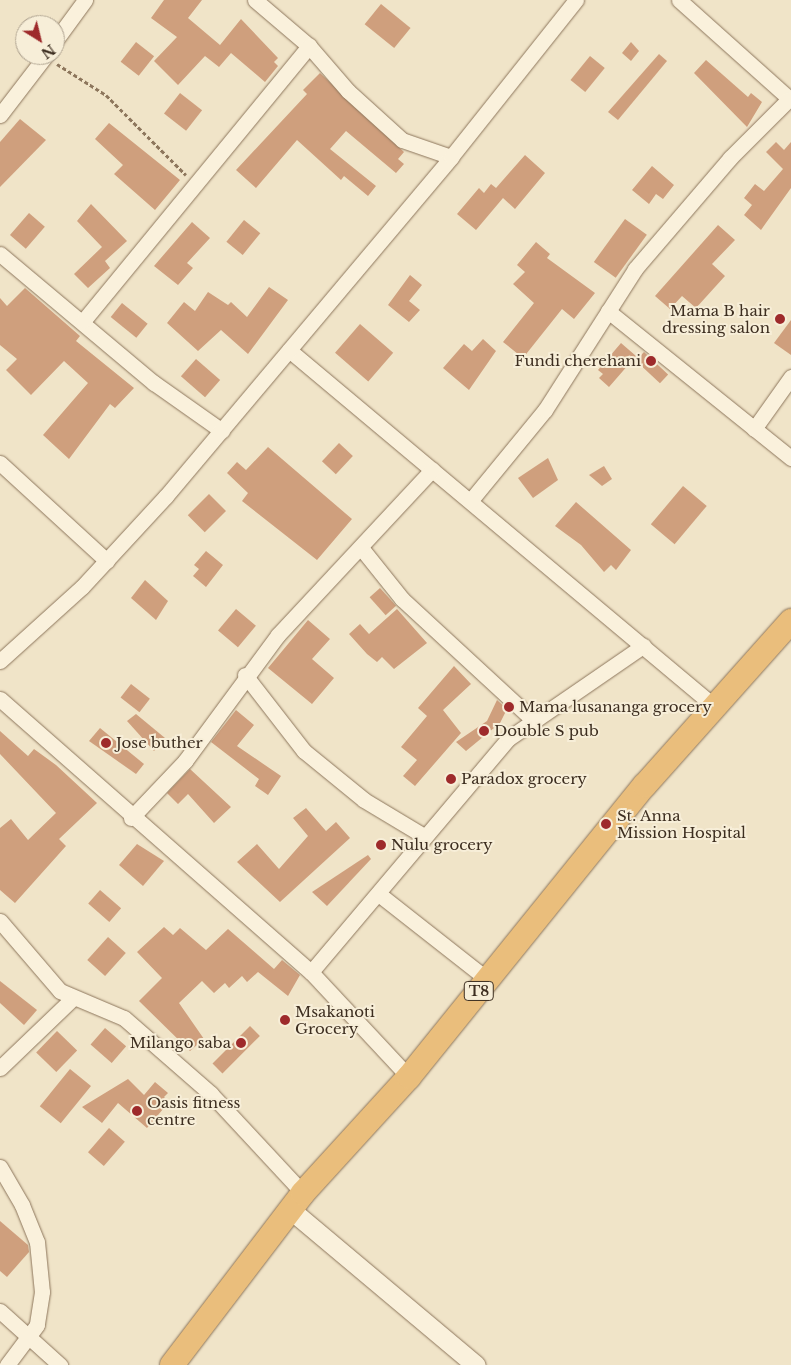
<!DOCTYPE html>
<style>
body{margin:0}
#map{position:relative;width:791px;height:1365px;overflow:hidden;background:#f0e4c8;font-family:"Libre Baskerville",serif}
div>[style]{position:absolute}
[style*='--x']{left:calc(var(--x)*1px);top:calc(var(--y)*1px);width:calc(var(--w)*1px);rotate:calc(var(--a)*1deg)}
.building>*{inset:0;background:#cf9f7d;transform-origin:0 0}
.path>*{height:3px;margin-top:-1.5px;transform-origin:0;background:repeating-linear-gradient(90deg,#8d765c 0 4px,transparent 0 6.5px)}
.roads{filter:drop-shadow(0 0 1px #8d765c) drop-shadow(0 0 1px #8d765c)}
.minor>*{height:15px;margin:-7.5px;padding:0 7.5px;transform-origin:7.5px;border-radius:7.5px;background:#faf1dc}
.tertiary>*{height:19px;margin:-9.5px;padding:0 9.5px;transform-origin:9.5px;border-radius:9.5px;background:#faf1dc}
.trunk>*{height:24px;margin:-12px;padding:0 12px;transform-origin:12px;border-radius:12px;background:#eabe7c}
.dots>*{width:14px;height:14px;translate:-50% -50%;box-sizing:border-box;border:2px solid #f7eed8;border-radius:50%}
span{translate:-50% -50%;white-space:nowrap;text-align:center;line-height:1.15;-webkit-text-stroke:4px #f7eed8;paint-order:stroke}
.shield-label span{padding:1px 4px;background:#f7eed8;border:1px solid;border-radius:4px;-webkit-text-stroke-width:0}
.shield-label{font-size:14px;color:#3d2e20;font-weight:700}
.poi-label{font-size:15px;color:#3d2e20}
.right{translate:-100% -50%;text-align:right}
.left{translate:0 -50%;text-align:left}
.north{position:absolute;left:15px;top:15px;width:50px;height:50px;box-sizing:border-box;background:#f7eed8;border:1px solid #ada18e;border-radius:50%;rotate:144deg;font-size:14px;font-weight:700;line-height:20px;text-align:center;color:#3d2e20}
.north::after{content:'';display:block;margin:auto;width:18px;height:22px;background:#9e2a2b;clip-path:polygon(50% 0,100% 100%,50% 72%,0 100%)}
</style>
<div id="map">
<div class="building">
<i style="clip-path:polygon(164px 0,202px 0,188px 18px,220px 45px,241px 19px,278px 58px,274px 62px,278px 66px,265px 82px,231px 53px,219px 67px,205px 56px,178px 85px,154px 61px,177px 37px,151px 18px)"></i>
<i style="left:381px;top:4px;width:38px;height:26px;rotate:39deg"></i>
<i style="left:136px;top:42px;width:23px;height:25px;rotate:38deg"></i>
<i style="clip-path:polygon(631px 42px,639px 51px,631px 61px,622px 53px)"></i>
<i style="clip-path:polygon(659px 54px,667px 61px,618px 120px,608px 112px)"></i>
<i style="left:590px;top:56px;width:19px;height:31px;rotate:39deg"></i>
<i style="clip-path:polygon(706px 60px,748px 97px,751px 93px,762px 102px,747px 127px,694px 73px)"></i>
<i style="clip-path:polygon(320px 73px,404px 152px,398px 159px,404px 164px,396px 173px,346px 131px,330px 149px,376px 186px,368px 196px,344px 176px,341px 180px,297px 140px,256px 188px,236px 170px,307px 94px,303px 90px)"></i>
<i style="left:180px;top:93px;width:28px;height:26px;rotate:38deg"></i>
<i style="clip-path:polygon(20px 119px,46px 140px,0 187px,0 142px)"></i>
<i style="clip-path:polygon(109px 123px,180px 180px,155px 210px,114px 174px,123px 165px,95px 139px)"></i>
<i style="clip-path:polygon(776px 142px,784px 150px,791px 142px,791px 188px,761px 230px,744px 215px,752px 205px,744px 198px,755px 184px,764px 191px,783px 169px,766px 152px)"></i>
<i style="clip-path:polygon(525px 155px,545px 173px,515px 209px,503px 198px,476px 230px,457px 214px,479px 188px,484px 193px,491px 184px,496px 188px)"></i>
<i style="clip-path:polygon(652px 166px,674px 185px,663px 199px,656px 194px,649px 204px,632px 190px)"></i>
<i style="clip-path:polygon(91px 204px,127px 241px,105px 261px,110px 268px,88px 288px,74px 274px,102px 247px,77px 221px)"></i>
<i style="left:29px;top:213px;width:21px;height:29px;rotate:41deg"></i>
<i style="left:625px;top:219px;width:27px;height:53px;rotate:36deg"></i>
<i style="left:244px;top:220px;width:21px;height:28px;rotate:39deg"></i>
<i style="clip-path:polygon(192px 222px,210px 238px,187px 263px,193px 268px,178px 285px,154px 266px)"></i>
<i style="clip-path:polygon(718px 225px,735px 240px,712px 264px,725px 276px,696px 308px,682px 296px,670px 309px,655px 296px)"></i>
<i style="clip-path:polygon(536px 242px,550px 254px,547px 258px,595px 293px,574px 319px,562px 309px,523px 358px,503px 342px,534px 303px,513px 284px,525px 272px,517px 265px)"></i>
<i style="clip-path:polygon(410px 275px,422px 285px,409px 301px,420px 310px,409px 322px,388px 305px)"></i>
<i style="clip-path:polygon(269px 287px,288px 300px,248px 354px,221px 330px,198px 351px,167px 323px,184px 302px,195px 311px,208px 292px,228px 305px,231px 302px,247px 317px)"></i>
<i style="clip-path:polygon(25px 288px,80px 336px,76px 341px,134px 388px,115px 408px,110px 404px,69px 459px,43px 435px,88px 383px,64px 361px,31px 395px,6px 370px,17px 359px,0 345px,0 298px,7px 306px)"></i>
<i style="left:122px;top:303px;width:33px;height:18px;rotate:39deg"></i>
<i style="clip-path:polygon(791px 320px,791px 355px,774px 343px)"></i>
<i style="left:360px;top:324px;width:44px;height:38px;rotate:41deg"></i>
<i style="clip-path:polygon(483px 339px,496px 351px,469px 390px,443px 368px,464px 344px,472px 351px)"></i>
<i style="clip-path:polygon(621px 343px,636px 356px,609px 387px,599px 378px,603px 374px,598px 370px)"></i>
<i style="left:644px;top:352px;width:33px;height:12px;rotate:43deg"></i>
<i style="left:196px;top:359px;width:32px;height:23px;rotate:41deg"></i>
<i style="left:339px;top:443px;width:19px;height:25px;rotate:43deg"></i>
<i style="clip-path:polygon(268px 447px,352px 519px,317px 560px,242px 501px,248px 493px,227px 473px,237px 462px,246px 470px)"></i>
<i style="clip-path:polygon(548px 458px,558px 480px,533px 498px,518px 478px)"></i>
<i style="clip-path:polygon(604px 466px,612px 479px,602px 486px,589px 475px)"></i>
<i style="left:683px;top:486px;width:31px;height:50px;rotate:40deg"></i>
<i style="left:209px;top:494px;width:24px;height:30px;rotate:45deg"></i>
<i style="clip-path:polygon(576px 502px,631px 550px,616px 570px,611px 565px,604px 572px,581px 545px,555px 526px)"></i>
<i style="clip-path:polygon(206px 551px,223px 565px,206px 587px,193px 576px,199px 569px,194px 565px)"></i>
<i style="clip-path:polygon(145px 580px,168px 601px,156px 620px,131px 598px)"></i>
<i style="left:380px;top:588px;width:24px;height:14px;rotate:48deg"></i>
<i style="left:236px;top:609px;width:26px;height:28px;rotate:40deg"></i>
<i style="clip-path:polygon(397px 609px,427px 643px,394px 669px,382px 657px,377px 662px,367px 654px,349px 634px,360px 624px,369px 634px)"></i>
<i style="clip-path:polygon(308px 620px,330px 639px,312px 659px,334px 678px,312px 704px,268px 668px)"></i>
<i style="clip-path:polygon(454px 666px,471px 684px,443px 710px,461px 733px,415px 786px,403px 776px,417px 760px,401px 747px,427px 716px,418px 708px)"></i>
<i style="left:131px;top:684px;width:24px;height:17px;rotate:38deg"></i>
<i style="clip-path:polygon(497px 700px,507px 709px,500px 723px,466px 751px,456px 742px,487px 721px)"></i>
<i style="clip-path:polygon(236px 710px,254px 725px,237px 746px,281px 776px,268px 795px,255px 786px,259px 779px,211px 742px)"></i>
<i style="clip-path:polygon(136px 714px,165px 738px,154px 751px,127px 721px)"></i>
<i style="clip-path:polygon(100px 728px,144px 764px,136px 774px,89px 741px)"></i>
<i style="clip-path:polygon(0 731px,28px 756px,34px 749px,56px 765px,97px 803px,59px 839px,66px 846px,15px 903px,0 890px,0 828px,11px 819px,28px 840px,56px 813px,0 754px)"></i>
<i style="clip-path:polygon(190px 769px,231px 807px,214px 823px,188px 794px,178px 804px,167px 793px)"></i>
<i style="clip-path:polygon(306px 808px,326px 831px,336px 822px,350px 838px,280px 902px,237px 862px,257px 844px,279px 869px,308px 836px,293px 818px)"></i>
<i style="clip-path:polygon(137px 844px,164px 861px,143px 886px,119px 865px)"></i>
<i style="clip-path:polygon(368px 855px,371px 859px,327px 906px,312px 892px)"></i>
<i style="left:100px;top:890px;width:28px;height:18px;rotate:41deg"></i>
<i style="clip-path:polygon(164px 927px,173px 935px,180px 928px,206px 950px,228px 929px,274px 969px,282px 960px,300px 975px,288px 996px,258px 972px,247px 982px,242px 976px,229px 988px,225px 983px,214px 993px,202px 981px,179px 1003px,204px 1039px,190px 1051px,139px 1001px,162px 978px,137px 952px)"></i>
<i style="left:108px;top:937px;width:24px;height:31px;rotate:42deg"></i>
<i style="clip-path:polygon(0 981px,37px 1010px,24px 1025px,0 1003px)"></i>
<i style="left:250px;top:1026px;width:14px;height:53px;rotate:45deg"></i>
<i style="left:105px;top:1028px;width:28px;height:22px;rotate:41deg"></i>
<i style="left:57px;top:1031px;width:28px;height:30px;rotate:44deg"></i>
<i style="left:70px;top:1069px;width:27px;height:48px;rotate:39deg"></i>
<i style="clip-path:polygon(128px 1079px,144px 1095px,155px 1082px,168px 1093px,164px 1097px,169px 1102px,147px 1128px,118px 1103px,102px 1123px,82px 1107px)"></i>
<i style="left:109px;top:1128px;width:21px;height:32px;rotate:41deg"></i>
<i style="clip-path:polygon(0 1221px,28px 1245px,29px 1252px,7px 1277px,0 1271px)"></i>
</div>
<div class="path">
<i style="--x:57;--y:64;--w:58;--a:32.3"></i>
<i style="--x:106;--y:95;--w:113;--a:45"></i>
</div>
<div class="roads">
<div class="minor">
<i style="--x:255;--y:0;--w:71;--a:40.4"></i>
<i style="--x:309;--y:46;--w:60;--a:49.1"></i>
<i style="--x:348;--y:91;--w:73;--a:42.2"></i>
<i style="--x:402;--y:140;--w:52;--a:19.1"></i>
<i style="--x:679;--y:0;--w:150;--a:41.8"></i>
<i style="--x:55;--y:41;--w:51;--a:-53.8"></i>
<i style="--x:0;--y:115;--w:76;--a:-52.5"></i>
<i style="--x:0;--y:254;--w:201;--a:40"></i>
<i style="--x:154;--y:383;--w:83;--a:35.2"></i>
<i style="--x:608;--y:311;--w:235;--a:38.8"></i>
<i style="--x:84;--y:320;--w:355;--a:-50.6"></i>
<i style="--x:289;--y:350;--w:556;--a:39.96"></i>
<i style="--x:754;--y:429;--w:64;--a:-54.6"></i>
<i style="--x:0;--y:463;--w:145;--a:42.5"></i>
<i style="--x:471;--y:500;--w:117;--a:-50.6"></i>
<i style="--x:545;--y:410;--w:167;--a:-57.4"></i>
<i style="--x:635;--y:269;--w:146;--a:-49.4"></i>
<i style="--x:730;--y:158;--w:83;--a:-45"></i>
<i style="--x:362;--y:549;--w:64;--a:51.3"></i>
<i style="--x:402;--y:599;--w:177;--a:42.7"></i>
<i style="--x:0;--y:661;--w:110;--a:-42.1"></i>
<i style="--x:82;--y:587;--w:124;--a:-47.3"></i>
<i style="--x:166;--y:496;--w:443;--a:-49.9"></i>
<i style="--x:451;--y:157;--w:201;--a:-51.5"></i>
<i style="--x:245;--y:675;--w:96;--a:52.2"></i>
<i style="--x:304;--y:751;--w:77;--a:39.2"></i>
<i style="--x:364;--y:800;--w:70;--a:31"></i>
<i style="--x:0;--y:699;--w:414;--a:41.3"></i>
<i style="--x:311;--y:972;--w:144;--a:47"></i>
<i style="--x:131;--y:818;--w:79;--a:-46.5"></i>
<i style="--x:185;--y:761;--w:157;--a:-53.6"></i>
<i style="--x:278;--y:635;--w:226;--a:-47"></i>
<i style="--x:380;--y:895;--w:137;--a:38.2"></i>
<i style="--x:0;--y:921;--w:92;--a:49.4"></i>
<i style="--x:60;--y:991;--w:69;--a:22.9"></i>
<i style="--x:124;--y:1018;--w:116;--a:41.1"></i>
<i style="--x:211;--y:1094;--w:135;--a:47.1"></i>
<i style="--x:311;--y:972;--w:307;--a:-49.8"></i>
<i style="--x:509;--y:738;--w:163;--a:-34.5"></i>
<i style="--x:0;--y:1068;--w:101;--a:-43.8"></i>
<i style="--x:0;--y:1167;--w:44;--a:59.9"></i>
<i style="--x:22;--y:1205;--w:40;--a:68"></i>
<i style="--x:37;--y:1242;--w:50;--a:84.3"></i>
<i style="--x:42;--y:1292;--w:33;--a:99"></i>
<i style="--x:37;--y:1325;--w:50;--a:126.9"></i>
<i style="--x:0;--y:1311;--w:81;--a:42"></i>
</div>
<div class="tertiary">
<i style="--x:291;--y:1210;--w:241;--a:40"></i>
</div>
<div class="trunk">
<i style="--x:172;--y:1365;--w:216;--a:-52.7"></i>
<i style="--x:303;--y:1193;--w:157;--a:-47.6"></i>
<i style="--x:409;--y:1077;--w:375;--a:-51.1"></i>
<i style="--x:645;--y:785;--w:220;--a:-48.3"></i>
</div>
</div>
<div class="dots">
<i style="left:780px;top:319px;background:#9e2a2b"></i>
<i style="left:651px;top:361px;background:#9e2a2b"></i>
<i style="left:509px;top:707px;background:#9e2a2b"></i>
<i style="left:484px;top:731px;background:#9e2a2b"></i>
<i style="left:106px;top:743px;background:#9e2a2b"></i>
<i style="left:451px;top:779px;background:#9e2a2b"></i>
<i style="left:606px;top:824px;background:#9e2a2b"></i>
<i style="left:381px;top:845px;background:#9e2a2b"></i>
<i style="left:285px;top:1020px;background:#9e2a2b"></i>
<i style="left:241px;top:1043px;background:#9e2a2b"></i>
<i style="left:137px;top:1111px;background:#9e2a2b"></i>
</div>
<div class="shield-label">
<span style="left:479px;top:991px">T8</span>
</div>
<div class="poi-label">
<span class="right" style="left:770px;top:319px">Mama B hair<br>dressing salon</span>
<span class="right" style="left:641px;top:361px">Fundi cherehani</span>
<span class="left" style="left:519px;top:707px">Mama lusananga grocery</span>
<span class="left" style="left:494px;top:731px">Double S pub</span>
<span class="left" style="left:116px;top:743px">Jose buther</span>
<span class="left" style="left:461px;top:779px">Paradox grocery</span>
<span class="left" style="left:617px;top:824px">St. Anna<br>Mission Hospital</span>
<span class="left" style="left:391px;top:845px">Nulu grocery</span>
<span class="left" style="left:295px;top:1020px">Msakanoti<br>Grocery</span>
<span class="right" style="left:231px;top:1043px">Milango saba</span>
<span class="left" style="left:147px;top:1111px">Oasis fitness<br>centre</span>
</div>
<div class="north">N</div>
</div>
